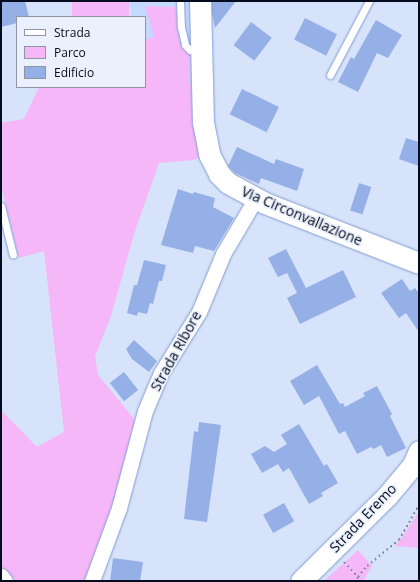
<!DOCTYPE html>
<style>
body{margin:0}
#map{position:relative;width:420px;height:582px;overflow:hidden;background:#d7e3fa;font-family:"Open Sans",sans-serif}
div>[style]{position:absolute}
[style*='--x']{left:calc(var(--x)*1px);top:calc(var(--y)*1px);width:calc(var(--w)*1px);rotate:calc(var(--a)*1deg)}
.built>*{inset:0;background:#c5d8ff}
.green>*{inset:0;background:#f5b7f8;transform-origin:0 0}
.building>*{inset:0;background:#95afe7;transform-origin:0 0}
.path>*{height:2px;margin-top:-1px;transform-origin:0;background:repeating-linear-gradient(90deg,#7f899e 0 2px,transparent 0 5px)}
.roads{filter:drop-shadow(0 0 1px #829cd3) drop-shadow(0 0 1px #829cd3)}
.service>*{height:7px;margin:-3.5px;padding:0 3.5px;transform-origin:3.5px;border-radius:3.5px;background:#fff}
.minor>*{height:15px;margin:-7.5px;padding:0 7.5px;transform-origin:7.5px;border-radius:7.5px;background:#fff}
.secondary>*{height:21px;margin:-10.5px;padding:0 10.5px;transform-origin:10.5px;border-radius:10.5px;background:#fff}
span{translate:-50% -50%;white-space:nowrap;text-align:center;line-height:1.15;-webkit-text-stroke:3.5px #eaf0fc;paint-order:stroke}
.street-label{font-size:14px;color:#050c1f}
.frame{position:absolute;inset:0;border:2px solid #050c1f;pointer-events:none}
.legend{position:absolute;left:16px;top:16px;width:130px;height:72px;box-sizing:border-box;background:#eaf0fc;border:1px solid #8e95a4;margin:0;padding:5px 7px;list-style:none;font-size:12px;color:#050c1f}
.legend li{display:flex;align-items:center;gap:8px;height:20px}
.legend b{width:20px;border:1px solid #8e95a4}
</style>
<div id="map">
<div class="built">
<i style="clip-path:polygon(129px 1px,195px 1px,197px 84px,147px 87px,145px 77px,145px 17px,132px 17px)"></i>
</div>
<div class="green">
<i style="left:72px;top:1px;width:57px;height:16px"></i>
<i style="clip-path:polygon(145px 6px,176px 7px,179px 42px,183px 49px,189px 53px,189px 84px,197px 84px,201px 157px,193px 160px,159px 163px,134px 234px,111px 316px,95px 356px,98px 375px,135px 420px,112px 507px,88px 581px,16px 581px,1px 567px,1px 410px,37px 447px,64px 432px,44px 251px,19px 258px,1px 186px,1px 123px,24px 119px,39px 87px,145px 87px,145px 40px,154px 37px)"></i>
<i style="clip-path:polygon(419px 511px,419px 548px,395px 546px,404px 535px)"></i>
<i style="clip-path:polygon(358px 550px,372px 566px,363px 581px,324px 581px)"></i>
</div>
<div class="building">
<i style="clip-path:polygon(6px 1px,25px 1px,29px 17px,17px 17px,17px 23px,1px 27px,1px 2px)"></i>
<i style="clip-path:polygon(212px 1px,236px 1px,215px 28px,212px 13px)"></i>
<i style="left:305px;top:18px;width:36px;height:24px;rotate:27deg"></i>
<i style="clip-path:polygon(376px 20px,402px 35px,388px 58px,377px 53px,358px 92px,338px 82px,351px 57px,354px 59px)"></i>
<i style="left:251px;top:22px;width:26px;height:29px;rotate:37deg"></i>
<i style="left:242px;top:89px;width:41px;height:28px;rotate:26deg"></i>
<i style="clip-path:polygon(406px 138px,419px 142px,419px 166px,399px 159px)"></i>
<i style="clip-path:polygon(237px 147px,274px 164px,276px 159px,304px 169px,297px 191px,261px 178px,259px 184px,235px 173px,228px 166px)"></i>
<i style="left:359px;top:183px;width:13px;height:29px;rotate:18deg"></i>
<i style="clip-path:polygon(178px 189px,193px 194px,194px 192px,215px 198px,213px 207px,234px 218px,214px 251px,195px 246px,193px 253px,161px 245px)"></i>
<i style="clip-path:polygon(286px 249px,306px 288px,343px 270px,356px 297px,300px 324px,287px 298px,297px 293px,287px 273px,278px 277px,268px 258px)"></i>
<i style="clip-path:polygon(144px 260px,166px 265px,162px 281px,159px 281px,153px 304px,150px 303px,147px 314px,138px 312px,137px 316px,127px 313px,134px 285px,137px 285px)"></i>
<i style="clip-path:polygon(402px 279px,410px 291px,415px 288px,419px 293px,419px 332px,406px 313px,399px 318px,381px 293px)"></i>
<i style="clip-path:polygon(134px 340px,157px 361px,149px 372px,132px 359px,126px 349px)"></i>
<i style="clip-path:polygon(317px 365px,340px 404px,343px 403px,345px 407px,365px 396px,363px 393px,377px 386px,392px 414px,390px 416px,406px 448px,387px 457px,381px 445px,374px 449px,371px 447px,357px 454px,345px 431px,339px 434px,319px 396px,304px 405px,290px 381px)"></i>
<i style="left:124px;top:372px;width:23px;height:18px;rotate:52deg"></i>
<i style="clip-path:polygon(199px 422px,221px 425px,207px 522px,184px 519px,194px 431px,198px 432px)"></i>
<i style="clip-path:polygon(299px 424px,324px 466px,327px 464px,338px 483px,321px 493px,323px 496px,309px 504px,289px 468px,283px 472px,278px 464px,262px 473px,251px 454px,265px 446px,274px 452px,287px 444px,281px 435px)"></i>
<i style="left:284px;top:503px;width:21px;height:24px;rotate:61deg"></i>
<i style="clip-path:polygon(113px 558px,143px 562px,140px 581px,110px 581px)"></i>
</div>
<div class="path">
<i style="--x:344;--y:562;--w:21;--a:47"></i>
<i style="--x:358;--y:577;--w:4;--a:117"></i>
<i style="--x:358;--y:577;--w:14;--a:-51"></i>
<i style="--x:367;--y:566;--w:41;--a:-39.1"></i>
<i style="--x:399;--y:540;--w:40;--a:-60.3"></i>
</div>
<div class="roads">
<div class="service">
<i style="--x:180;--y:1;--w:26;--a:88"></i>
<i style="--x:181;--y:27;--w:18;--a:77"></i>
<i style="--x:185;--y:45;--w:7;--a:45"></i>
<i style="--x:190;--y:50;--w:10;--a:-6"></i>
<i style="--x:330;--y:75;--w:84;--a:-62.2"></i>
<i style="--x:1;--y:206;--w:50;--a:76.2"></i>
</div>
<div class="minor">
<i style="--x:1;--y:576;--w:6;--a:51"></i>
<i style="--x:92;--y:581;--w:78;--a:-69.7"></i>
<i style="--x:119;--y:508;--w:100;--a:-75"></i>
<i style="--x:145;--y:411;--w:41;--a:-67.2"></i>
<i style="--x:161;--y:373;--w:72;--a:-58.1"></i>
<i style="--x:199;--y:312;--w:63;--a:-67.5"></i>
<i style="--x:223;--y:254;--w:65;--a:-59.5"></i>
</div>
<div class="secondary">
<i style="--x:200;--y:1;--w:121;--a:88.6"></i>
<i style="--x:203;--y:122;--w:33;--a:79"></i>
<i style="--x:209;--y:154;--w:22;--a:63"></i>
<i style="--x:219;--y:174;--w:13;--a:45"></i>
<i style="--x:228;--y:183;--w:42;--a:28.4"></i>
<i style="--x:265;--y:203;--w:165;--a:21.3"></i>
<i style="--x:301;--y:581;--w:121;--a:-44.7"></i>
<i style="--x:387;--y:496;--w:40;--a:-50"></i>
<i style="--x:413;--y:465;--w:15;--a:-67"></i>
</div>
</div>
<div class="street-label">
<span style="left:302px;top:216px;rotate:23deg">Via Circonvallazione</span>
<span style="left:176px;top:351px;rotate:-61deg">Strada Ribore</span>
<span style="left:363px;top:518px;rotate:-46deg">Strada Eremo</span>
</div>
<div class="frame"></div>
<ul class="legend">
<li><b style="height:5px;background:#fff"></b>Strada</li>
<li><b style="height:11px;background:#f5b7f8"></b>Parco</li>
<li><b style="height:11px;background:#95afe7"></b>Edificio</li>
</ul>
</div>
